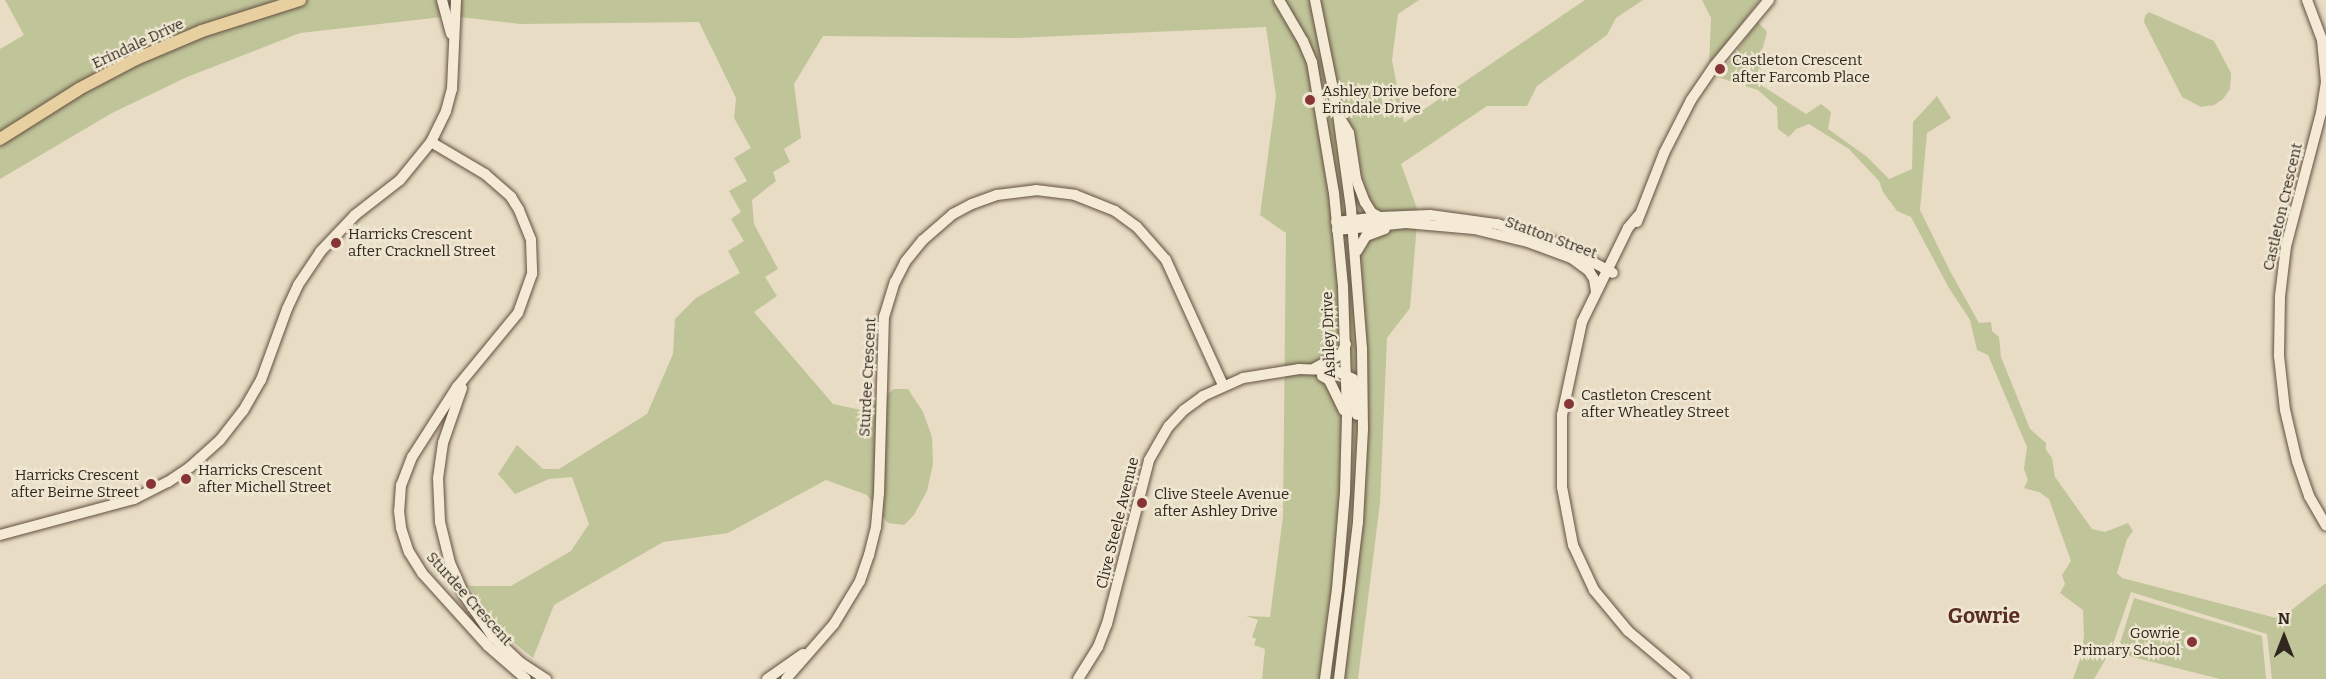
<!DOCTYPE html>
<style>
body{margin:0}
#map{position:relative;width:2326px;height:679px;overflow:hidden;background:#e8dcc4;font-family:Bitter,serif}
div>[style]{position:absolute}
[style*='--x']{left:calc(var(--x)*1px);top:calc(var(--y)*1px);width:calc(var(--w)*1px);rotate:calc(var(--a)*1deg)}
.green>*{inset:0;background:#c0c499}
.roads{filter:drop-shadow(0 0 2px #625040) drop-shadow(0 0 2px #625040)}
.secondary>*{height:10px;margin:-5px;padding:0 5px;transform-origin:5px;border-radius:5px;background:#f4ead6}
.primary>*{height:12px;margin:-6px;padding:0 6px;transform-origin:6px;border-radius:6px;background:#e7cfa0}
.dots>*{width:16px;height:16px;translate:-50% -50%;box-sizing:border-box;border:3px solid #f0e7d2;border-radius:50%}
span{translate:-50% -50%;white-space:nowrap;text-align:center;line-height:1.15;-webkit-text-stroke:4.5px #f0e7d2;paint-order:stroke}
.street-label{font-size:15px;color:#32271f}
.poi-label{font-size:15px;color:#32271f}
.left{translate:0 -50%;text-align:left}
.right{translate:-100% -50%;text-align:right}
.district-label{font-size:21px;color:#592d23;font-weight:700}
.north{position:absolute;left:2254px;top:607px;width:60px;height:60px;-webkit-text-stroke:4px #f0e7d2;paint-order:stroke;rotate:0deg;font-size:16px;font-weight:700;line-height:24px;text-align:center;color:#32271f}
.north::after{content:'';display:block;margin:auto;width:21px;height:27px;background:#32271f;clip-path:polygon(50% 0,100% 100%,50% 72%,0 100%)}
</style>
<div id="map">
<div class="green">
<i style="clip-path:polygon(5px 0,1419px 0,1398px 14px,1392px 60px,1404px 123px,1585px 0,1643px 0,1616px 18px,1607px 35px,1537px 86px,1527px 106px,1487px 106px,1401px 164px,1418px 211px,1410px 308px,1387px 338px,1380px 503px,1358px 679px,1262px 679px,1265px 649px,1254px 645px,1256px 639px,1252px 637px,1258px 620px,1246px 616px,1270px 617px,1283px 516px,1286px 233px,1260px 215px,1276px 96px,1266px 27px,1016px 38px,823px 36px,794px 84px,801px 138px,784px 149px,790px 162px,773px 172px,776px 181px,752px 200px,754px 224px,778px 269px,765px 277px,777px 296px,754px 312px,833px 404px,866px 411px,894px 389px,908px 389px,923px 412px,932px 437px,933px 464px,927px 491px,914px 515px,904px 525px,888px 523px,867px 495px,826px 480px,728px 533px,663px 542px,554px 605px,533px 658px,501px 632px,469px 586px,511px 586px,571px 551px,589px 524px,572px 477px,549px 479px,515px 494px,498px 474px,517px 445px,543px 469px,559px 469px,647px 414px,673px 354px,675px 319px,696px 298px,740px 273px,728px 251px,744px 241px,731px 219px,741px 212px,729px 191px,747px 181px,734px 158px,751px 148px,734px 118px,736px 98px,699px 22px,520px 24px,451px 16px,300px 33px,187px 77px,112px 113px,0 179px,0 49px,24px 35px)"></i>
<i style="clip-path:polygon(1702px 0,1760px 0,1709px 65px,1711px 18px)"></i>
<i style="clip-path:polygon(2149px 12px,2214px 41px,2231px 73px,2230px 89px,2223px 99px,2214px 105px,2201px 107px,2182px 97px,2144px 22px,2145px 16px)"></i>
<i style="clip-path:polygon(1758px 22px,1767px 32px,1759px 62px,1764px 87px,1806px 114px,1821px 104px,1831px 112px,1828px 129px,1866px 156px,1889px 179px,1912px 169px,1913px 122px,1937px 96px,1951px 118px,1927px 133px,1920px 210px,1950px 271px,1979px 323px,1991px 322px,1992px 331px,1999px 337px,2001px 357px,2030px 429px,2046px 443px,2046px 450px,2052px 458px,2055px 477px,2092px 529px,2105px 532px,2128px 523px,2133px 531px,2127px 539px,2117px 573px,2122px 578px,2280px 619px,2326px 583px,2326px 679px,2272px 679px,2267px 634px,2131px 592px,2111px 650px,2094px 679px,2073px 679px,2081px 657px,2084px 636px,2083px 610px,2060px 593px,2065px 584px,2062px 575px,2071px 561px,2049px 499px,2039px 492px,2024px 488px,2028px 480px,2024px 469px,2027px 447px,1988px 355px,1977px 350px,1970px 320px,1949px 288px,1911px 217px,1897px 211px,1883px 192px,1879px 181px,1849px 149px,1809px 124px,1796px 129px,1789px 137px,1778px 129px,1777px 107px,1758px 90px,1717px 77px)"></i>
<i style="clip-path:polygon(2134px 598px,2262px 636px,2266px 679px,2220px 679px,2117px 653px)"></i>
</div>
<div class="roads">
<div class="secondary">
<i style="--x:442;--y:0;--w:35;--a:75"></i>
<i style="--x:1279;--y:0;--w:48;--a:59.7"></i>
<i style="--x:1303;--y:41;--w:23;--a:67"></i>
<i style="--x:1312;--y:62;--w:133;--a:80.5"></i>
<i style="--x:1334;--y:193;--w:94;--a:84.5"></i>
<i style="--x:1343;--y:287;--w:129;--a:88.2"></i>
<i style="--x:1347;--y:416;--w:76;--a:91.5"></i>
<i style="--x:1345;--y:492;--w:97;--a:94.7"></i>
<i style="--x:1337;--y:589;--w:91;--a:97.6"></i>
<i style="--x:1315;--y:0;--w:116;--a:78.6"></i>
<i style="--x:1338;--y:114;--w:96;--a:82.2"></i>
<i style="--x:1351;--y:209;--w:139;--a:85.5"></i>
<i style="--x:1362;--y:348;--w:81;--a:89.3"></i>
<i style="--x:1363;--y:429;--w:93;--a:93.1"></i>
<i style="--x:1358;--y:522;--w:158;--a:96.9"></i>
<i style="--x:2307;--y:0;--w:43;--a:69.4"></i>
<i style="--x:2322;--y:40;--w:42;--a:84.6"></i>
<i style="--x:2326;--y:82;--w:31;--a:99"></i>
<i style="--x:2321;--y:113;--w:138;--a:104.7"></i>
<i style="--x:2286;--y:246;--w:50;--a:96.8"></i>
<i style="--x:2280;--y:296;--w:60;--a:91"></i>
<i style="--x:2279;--y:356;--w:54;--a:83.7"></i>
<i style="--x:2285;--y:410;--w:52;--a:76.8"></i>
<i style="--x:2297;--y:461;--w:37;--a:71"></i>
<i style="--x:2309;--y:496;--w:34;--a:60"></i>
<i style="--x:1340;--y:118;--w:17;--a:59"></i>
<i style="--x:1349;--y:133;--w:47;--a:81.3"></i>
<i style="--x:1356;--y:179;--w:25;--a:69"></i>
<i style="--x:1365;--y:202;--w:13;--a:58"></i>
<i style="--x:1372;--y:213;--w:9;--a:27"></i>
<i style="--x:431;--y:142;--w:63;--a:30.7"></i>
<i style="--x:485;--y:174;--w:35;--a:41"></i>
<i style="--x:511;--y:197;--w:15;--a:58"></i>
<i style="--x:519;--y:210;--w:32;--a:68"></i>
<i style="--x:531;--y:240;--w:34;--a:88"></i>
<i style="--x:532;--y:274;--w:41;--a:109.7"></i>
<i style="--x:518;--y:313;--w:96;--a:129.5"></i>
<i style="--x:457;--y:387;--w:83;--a:122.7"></i>
<i style="--x:412;--y:457;--w:30;--a:111"></i>
<i style="--x:401;--y:485;--w:26;--a:94"></i>
<i style="--x:399;--y:511;--w:17;--a:83"></i>
<i style="--x:401;--y:528;--w:25;--a:72"></i>
<i style="--x:409;--y:552;--w:25;--a:58"></i>
<i style="--x:422;--y:573;--w:98;--a:47.9"></i>
<i style="--x:488;--y:646;--w:50;--a:41"></i>
<i style="--x:1638;--y:216;--w:16;--a:130"></i>
<i style="--x:1628;--y:228;--w:105;--a:116.1"></i>
<i style="--x:1582;--y:322;--w:95;--a:102.1"></i>
<i style="--x:1562;--y:415;--w:72;--a:90"></i>
<i style="--x:1562;--y:487;--w:59;--a:79.3"></i>
<i style="--x:1573;--y:545;--w:50;--a:65"></i>
<i style="--x:1594;--y:590;--w:53;--a:50.3"></i>
<i style="--x:1628;--y:631;--w:75;--a:40.1"></i>
<i style="--x:1336;--y:222;--w:44;--a:-6.5"></i>
<i style="--x:1380;--y:217;--w:50;--a:-2.3"></i>
<i style="--x:1430;--y:215;--w:68;--a:7.7"></i>
<i style="--x:1497;--y:224;--w:65;--a:17.9"></i>
<i style="--x:1559;--y:244;--w:61;--a:28.2"></i>
<i style="--x:1637;--y:222;--w:74;--a:-68.6"></i>
<i style="--x:1664;--y:153;--w:59;--a:-63"></i>
<i style="--x:1691;--y:100;--w:42;--a:-55.6"></i>
<i style="--x:1715;--y:65;--w:85;--a:-50.3"></i>
<i style="--x:1337;--y:230;--w:69;--a:-5.8"></i>
<i style="--x:1406;--y:223;--w:68;--a:5"></i>
<i style="--x:1474;--y:229;--w:56;--a:13.5"></i>
<i style="--x:1528;--y:242;--w:52;--a:20.2"></i>
<i style="--x:1357;--y:251;--w:17;--a:-59"></i>
<i style="--x:1366;--y:236;--w:20;--a:-20"></i>
<i style="--x:1570;--y:257;--w:24;--a:36"></i>
<i style="--x:1589;--y:271;--w:9;--a:58"></i>
<i style="--x:1594;--y:279;--w:12;--a:81"></i>
<i style="--x:1315;--y:368;--w:30;--a:-28"></i>
<i style="--x:1341;--y:354;--w:11;--a:-63"></i>
<i style="--x:1322;--y:376;--w:8;--a:30"></i>
<i style="--x:1329;--y:380;--w:34;--a:64"></i>
<i style="--x:462;--y:388;--w:58;--a:109.1"></i>
<i style="--x:443;--y:443;--w:35;--a:98"></i>
<i style="--x:438;--y:478;--w:44;--a:87.4"></i>
<i style="--x:440;--y:522;--w:42;--a:76.3"></i>
<i style="--x:450;--y:563;--w:35;--a:66"></i>
<i style="--x:464;--y:595;--w:51;--a:55.4"></i>
<i style="--x:493;--y:637;--w:38;--a:43"></i>
<i style="--x:521;--y:663;--w:30;--a:33"></i>
<i style="--x:0;--y:535;--w:139;--a:-15"></i>
<i style="--x:134;--y:499;--w:38;--a:-27"></i>
<i style="--x:168;--y:482;--w:27;--a:-34"></i>
<i style="--x:190;--y:467;--w:40;--a:-42"></i>
<i style="--x:220;--y:440;--w:37;--a:-52"></i>
<i style="--x:243;--y:411;--w:36;--a:-60"></i>
<i style="--x:261;--y:380;--w:76;--a:-69.9"></i>
<i style="--x:287;--y:309;--w:26;--a:-65"></i>
<i style="--x:298;--y:285;--w:40;--a:-56"></i>
<i style="--x:320;--y:252;--w:51;--a:-46.6"></i>
<i style="--x:355;--y:215;--w:57;--a:-37.9"></i>
<i style="--x:400;--y:180;--w:49;--a:-50.8"></i>
<i style="--x:431;--y:142;--w:34;--a:-64"></i>
<i style="--x:446;--y:111;--w:23;--a:-75"></i>
<i style="--x:452;--y:89;--w:89;--a:-87.4"></i>
<i style="--x:767;--y:679;--w:44;--a:-34.8"></i>
<i style="--x:786;--y:679;--w:73;--a:-48.9"></i>
<i style="--x:834;--y:624;--w:50;--a:-58.8"></i>
<i style="--x:860;--y:581;--w:28;--a:-71"></i>
<i style="--x:869;--y:555;--w:29;--a:-76"></i>
<i style="--x:876;--y:527;--w:33;--a:-85"></i>
<i style="--x:879;--y:494;--w:177;--a:-88.4"></i>
<i style="--x:884;--y:317;--w:37;--a:-73"></i>
<i style="--x:895;--y:282;--w:22;--a:-63"></i>
<i style="--x:905;--y:262;--w:28;--a:-51"></i>
<i style="--x:923;--y:240;--w:40;--a:-41"></i>
<i style="--x:953;--y:214;--w:21;--a:-28"></i>
<i style="--x:972;--y:204;--w:27;--a:-20"></i>
<i style="--x:997;--y:195;--w:39;--a:-7"></i>
<i style="--x:1036;--y:190;--w:39;--a:7"></i>
<i style="--x:1075;--y:195;--w:43;--a:21.8"></i>
<i style="--x:1115;--y:211;--w:27;--a:36"></i>
<i style="--x:1137;--y:227;--w:44;--a:48.7"></i>
<i style="--x:1166;--y:260;--w:137;--a:65.5"></i>
<i style="--x:1078;--y:679;--w:38;--a:-58"></i>
<i style="--x:1098;--y:647;--w:25;--a:-69"></i>
<i style="--x:1107;--y:624;--w:169;--a:-75.6"></i>
<i style="--x:1149;--y:460;--w:39;--a:-60"></i>
<i style="--x:1169;--y:426;--w:22;--a:-47"></i>
<i style="--x:1184;--y:410;--w:24;--a:-36"></i>
<i style="--x:1203;--y:396;--w:44;--a:-24.2"></i>
<i style="--x:1243;--y:378;--w:57;--a:-9.1"></i>
<i style="--x:1299;--y:369;--w:35;--a:2"></i>
<i style="--x:1334;--y:370;--w:21;--a:25"></i>
<i style="--x:1353;--y:379;--w:36;--a:84"></i>
</div>
<div class="primary">
<i style="--x:0;--y:139;--w:93;--a:-32.3"></i>
<i style="--x:79;--y:89;--w:64;--a:-27.8"></i>
<i style="--x:136;--y:59;--w:72;--a:-23"></i>
<i style="--x:202;--y:31;--w:103;--a:-17.6"></i>
</div>
</div>
<div class="dots">
<i style="left:1720px;top:69px;background:#873437"></i>
<i style="left:1310px;top:100px;background:#873437"></i>
<i style="left:336px;top:243px;background:#873437"></i>
<i style="left:1569px;top:404px;background:#873437"></i>
<i style="left:186px;top:479px;background:#873437"></i>
<i style="left:151px;top:484px;background:#873437"></i>
<i style="left:1142px;top:503px;background:#873437"></i>
<i style="left:2192px;top:642px;background:#873437"></i>
</div>
<div class="street-label">
<span style="left:138px;top:44px;rotate:-25deg">Erindale Drive</span>
<span style="left:2283px;top:207px;rotate:-77deg">Castleton Crescent</span>
<span style="left:1551px;top:238px;rotate:20deg">Statton Street</span>
<span style="left:1329px;top:335px;rotate:-92deg">Ashley Drive</span>
<span style="left:868px;top:377px;rotate:-87deg">Sturdee Crescent</span>
<span style="left:1118px;top:523px;rotate:-76deg">Clive Steele Avenue</span>
<span style="left:469px;top:599px;rotate:48deg">Sturdee Crescent</span>
</div>
<div class="poi-label">
<span class="left" style="left:1732px;top:69px">Castleton Crescent<br>after Farcomb Place</span>
<span class="left" style="left:1322px;top:100px">Ashley Drive before<br>Erindale Drive</span>
<span class="left" style="left:348px;top:243px">Harricks Crescent<br>after Cracknell Street</span>
<span class="left" style="left:1581px;top:404px">Castleton Crescent<br>after Wheatley Street</span>
<span class="left" style="left:198px;top:479px">Harricks Crescent<br>after Michell Street</span>
<span class="right" style="left:139px;top:484px">Harricks Crescent<br>after Beirne Street</span>
<span class="left" style="left:1154px;top:503px">Clive Steele Avenue<br>after Ashley Drive</span>
<span class="right" style="left:2180px;top:642px">Gowrie<br>Primary School</span>
</div>
<div class="district-label">
<span style="left:1984px;top:616px">Gowrie</span>
</div>
<div class="north">N</div>
</div>
